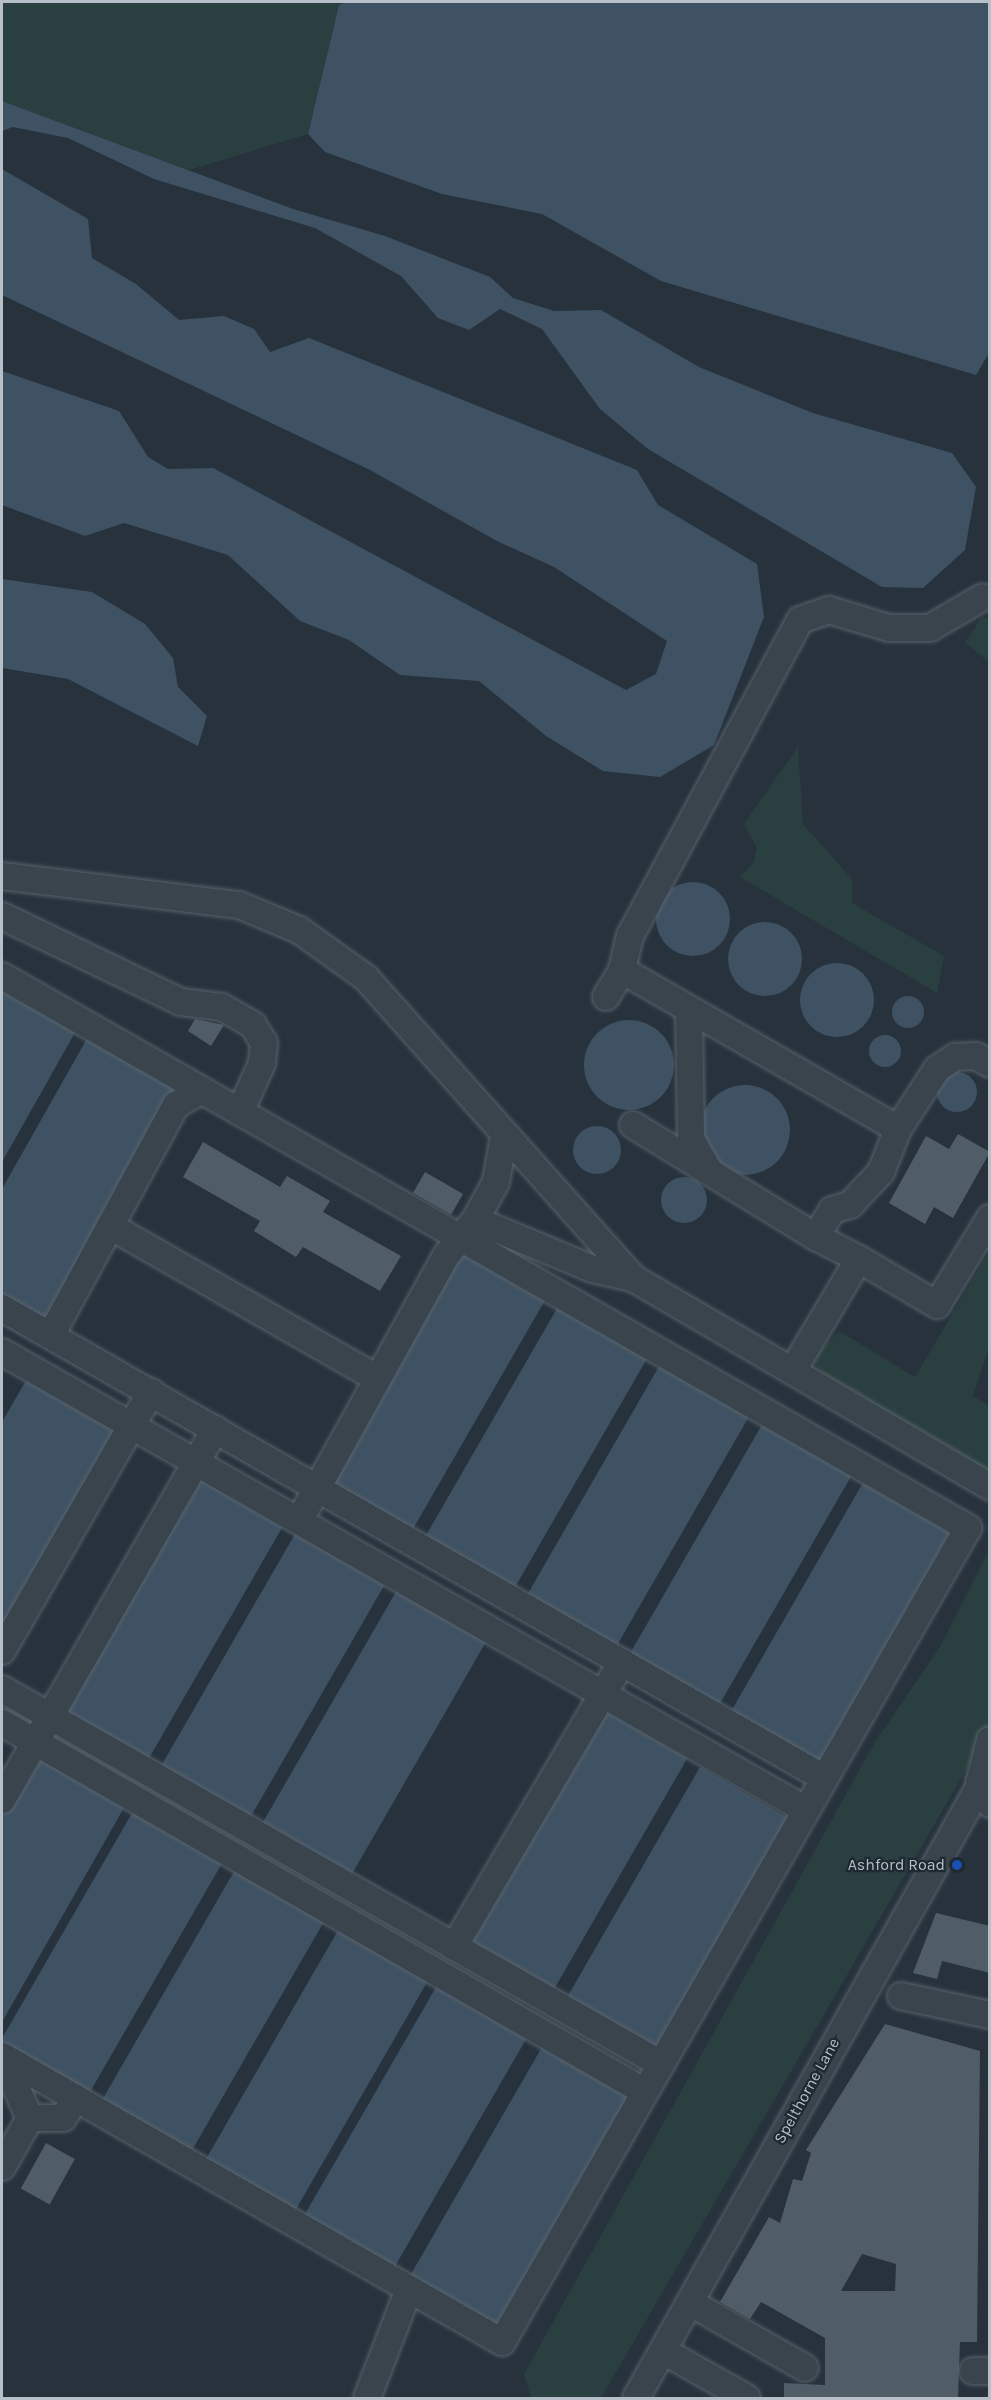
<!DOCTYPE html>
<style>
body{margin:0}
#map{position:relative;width:991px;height:2400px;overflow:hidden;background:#27323d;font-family:Karla,sans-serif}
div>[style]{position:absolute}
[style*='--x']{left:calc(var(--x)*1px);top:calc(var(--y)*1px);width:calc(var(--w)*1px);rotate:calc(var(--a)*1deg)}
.green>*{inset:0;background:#2a3f3f}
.water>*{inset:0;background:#3e5264;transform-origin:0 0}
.round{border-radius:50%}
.building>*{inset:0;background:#505d67;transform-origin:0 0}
.roads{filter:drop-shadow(0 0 2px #58626b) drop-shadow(0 0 2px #58626b)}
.minor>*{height:26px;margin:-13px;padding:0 13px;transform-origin:13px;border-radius:13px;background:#3a444d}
.dots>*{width:16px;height:16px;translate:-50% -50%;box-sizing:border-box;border:3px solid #1f2932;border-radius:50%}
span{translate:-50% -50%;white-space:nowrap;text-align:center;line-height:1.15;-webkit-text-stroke:4.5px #1f2932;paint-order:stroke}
.poi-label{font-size:16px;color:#b7bfc8}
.right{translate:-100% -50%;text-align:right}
.street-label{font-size:16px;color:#b7bfc8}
.frame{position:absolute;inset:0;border:3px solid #b7bfc8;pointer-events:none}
</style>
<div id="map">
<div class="green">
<i style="clip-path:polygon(2px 2px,346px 2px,339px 5px,308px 134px,189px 170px,2px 101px)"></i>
<i style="clip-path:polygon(982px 616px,989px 620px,989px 662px,965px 643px)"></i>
<i style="clip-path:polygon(798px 747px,803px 824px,852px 879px,852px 903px,944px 956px,937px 993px,740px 877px,753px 863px,757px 848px,744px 824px)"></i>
<i style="clip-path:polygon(989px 1252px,989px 1348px,973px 1396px,989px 1406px,989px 1474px,836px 1388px,812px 1359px,839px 1331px,915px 1377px)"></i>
<i style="clip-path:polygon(989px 1550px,989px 1726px,983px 1741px,601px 2398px,531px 2398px,524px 2374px,875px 1742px,940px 1647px)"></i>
</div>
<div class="water">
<i style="clip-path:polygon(346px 2px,989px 2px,989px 353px,976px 375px,661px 281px,542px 214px,442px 194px,325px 152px,308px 134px,339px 5px)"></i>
<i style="clip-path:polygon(2px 101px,293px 209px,385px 236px,490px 277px,513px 298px,554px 311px,601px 310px,699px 367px,813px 413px,952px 453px,976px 487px,965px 550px,923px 588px,882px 587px,648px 449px,600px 409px,542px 329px,500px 309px,469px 330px,438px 318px,401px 276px,315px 228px,154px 179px,68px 138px,13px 127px,2px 131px)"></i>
<i style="clip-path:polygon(2px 169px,88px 219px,92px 258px,136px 284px,179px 320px,224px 316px,254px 329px,270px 352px,309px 338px,637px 470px,658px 505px,757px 564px,764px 617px,714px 745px,660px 777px,603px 771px,546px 736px,479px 681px,400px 675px,349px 640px,300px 621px,228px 555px,124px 523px,85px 536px,2px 505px,2px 371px,119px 411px,148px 457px,168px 469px,213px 468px,626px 690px,656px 674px,667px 641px,554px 567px,497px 541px,370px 470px,2px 295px)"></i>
<i style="clip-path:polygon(2px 579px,92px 592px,145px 624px,173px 658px,178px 687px,207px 716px,198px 746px,68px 679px,2px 668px)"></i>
<i class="round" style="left:656px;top:882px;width:74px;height:74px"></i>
<i class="round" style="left:728px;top:922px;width:74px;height:74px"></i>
<i class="round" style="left:800px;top:963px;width:74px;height:74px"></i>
<i style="clip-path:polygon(2px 986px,77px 1029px,2px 1162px)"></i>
<i class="round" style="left:892px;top:996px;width:32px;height:32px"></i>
<i class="round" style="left:584px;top:1020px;width:90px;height:90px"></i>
<i style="clip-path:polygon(89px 1035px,179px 1086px,44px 1322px,2px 1297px,2px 1189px)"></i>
<i class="round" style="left:869px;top:1035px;width:32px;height:32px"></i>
<i class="round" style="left:937px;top:1072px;width:40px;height:40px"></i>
<i class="round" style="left:700px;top:1085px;width:90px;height:90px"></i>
<i class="round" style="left:573px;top:1126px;width:48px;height:48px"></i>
<i class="round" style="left:661px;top:1177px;width:46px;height:46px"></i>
<i style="left:458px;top:1245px;width:103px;height:271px;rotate:30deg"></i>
<i style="left:559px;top:1305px;width:103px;height:271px;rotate:30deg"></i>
<i style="left:661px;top:1363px;width:103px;height:271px;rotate:30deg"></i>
<i style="clip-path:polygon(28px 1377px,117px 1428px,2px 1631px,2px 1422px)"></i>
<i style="left:763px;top:1423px;width:103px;height:271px;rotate:30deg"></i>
<i style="left:193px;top:1476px;width:103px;height:271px;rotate:30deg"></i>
<i style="left:864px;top:1481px;width:104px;height:271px;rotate:30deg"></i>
<i style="left:295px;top:1534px;width:103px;height:271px;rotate:30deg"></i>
<i style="left:397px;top:1590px;width:103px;height:272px;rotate:30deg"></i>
<i style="left:598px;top:1707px;width:103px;height:271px;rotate:30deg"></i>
<i style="clip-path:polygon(35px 1755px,125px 1806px,2px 2022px,2px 1814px)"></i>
<i style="left:700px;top:1767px;width:104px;height:271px;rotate:30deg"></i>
<i style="left:135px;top:1808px;width:103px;height:270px;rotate:30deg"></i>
<i style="left:236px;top:1868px;width:103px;height:271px;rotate:30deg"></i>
<i style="left:340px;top:1927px;width:103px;height:271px;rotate:30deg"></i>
<i style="left:439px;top:1982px;width:104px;height:271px;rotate:30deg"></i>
<i style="left:545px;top:2042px;width:103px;height:271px;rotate:30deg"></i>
</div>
<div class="building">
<i style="clip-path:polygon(195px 1019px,224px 1025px,211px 1046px,188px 1031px)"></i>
<i style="clip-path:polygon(958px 1134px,990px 1152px,953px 1218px,934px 1207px,925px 1224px,889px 1203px,926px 1136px,949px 1149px)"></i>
<i style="clip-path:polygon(203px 1142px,280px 1187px,287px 1176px,330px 1201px,323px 1212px,401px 1256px,380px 1291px,303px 1247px,296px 1257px,254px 1231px,260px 1221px,183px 1177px)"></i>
<i style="left:425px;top:1172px;width:44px;height:24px;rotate:30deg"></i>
<i style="clip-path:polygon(936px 1913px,990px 1926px,990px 1973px,942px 1961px,937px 1979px,913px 1973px)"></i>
<i style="clip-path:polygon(evenodd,885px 2024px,980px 2051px,977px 2342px,960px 2342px,958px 2398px,784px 2398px,784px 2383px,825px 2385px,825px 2338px,761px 2302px,750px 2319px,720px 2302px,769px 2217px,780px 2223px,793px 2179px,802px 2181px,811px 2153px,806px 2150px,885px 2024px,862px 2254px,896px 2264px,895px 2291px,841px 2291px,862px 2254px)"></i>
<i style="left:46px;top:2143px;width:33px;height:52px;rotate:29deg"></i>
</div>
<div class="roads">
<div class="minor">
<i style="--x:2;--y:876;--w:239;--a:7"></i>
<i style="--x:239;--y:905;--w:65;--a:22.6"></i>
<i style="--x:299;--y:930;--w:82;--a:35.6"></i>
<i style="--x:366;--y:978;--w:402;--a:48.3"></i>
<i style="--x:633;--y:1278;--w:414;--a:30.3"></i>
<i style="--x:2;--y:916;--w:199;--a:25.7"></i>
<i style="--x:181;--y:1002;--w:41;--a:7"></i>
<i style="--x:222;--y:1007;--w:36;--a:30"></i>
<i style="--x:253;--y:1025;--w:21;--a:59"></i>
<i style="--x:264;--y:1043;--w:20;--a:96"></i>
<i style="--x:262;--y:1063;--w:54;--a:114.2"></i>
<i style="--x:2;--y:976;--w:1113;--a:29.74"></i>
<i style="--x:968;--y:1528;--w:938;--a:119.79"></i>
<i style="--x:502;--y:2342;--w:576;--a:-150.23"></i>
<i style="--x:606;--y:997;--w:31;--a:-59"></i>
<i style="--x:689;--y:1009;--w:130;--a:89.1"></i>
<i style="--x:691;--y:1139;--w:34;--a:60"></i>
<i style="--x:633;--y:1125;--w:215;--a:31.5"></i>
<i style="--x:898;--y:1129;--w:72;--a:-57"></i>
<i style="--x:937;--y:1069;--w:22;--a:-34"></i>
<i style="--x:955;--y:1057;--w:21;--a:-3"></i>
<i style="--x:976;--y:1056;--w:16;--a:30"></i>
<i style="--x:475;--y:1220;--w:128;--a:22.6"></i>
<i style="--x:593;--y:1269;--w:41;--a:12.7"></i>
<i style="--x:110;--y:1226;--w:306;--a:29.7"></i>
<i style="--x:859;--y:1259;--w:48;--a:-152.9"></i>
<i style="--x:816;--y:1237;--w:31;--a:-59"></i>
<i style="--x:832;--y:1210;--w:19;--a:-16"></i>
<i style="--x:850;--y:1205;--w:45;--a:-46.8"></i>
<i style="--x:881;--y:1172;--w:46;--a:-68.4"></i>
<i style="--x:898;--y:1129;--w:319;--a:-150.1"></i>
<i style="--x:622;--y:970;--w:35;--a:-77"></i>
<i style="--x:630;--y:936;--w:359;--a:-61.7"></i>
<i style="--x:800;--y:620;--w:31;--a:-19"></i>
<i style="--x:829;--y:610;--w:63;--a:16.7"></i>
<i style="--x:889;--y:628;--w:41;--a:0"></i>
<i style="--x:930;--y:628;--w:61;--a:-30.3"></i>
<i style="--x:2;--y:1308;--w:947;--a:29.76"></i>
<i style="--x:51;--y:1335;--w:262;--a:-61.5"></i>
<i style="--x:176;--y:1105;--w:30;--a:-30"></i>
<i style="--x:2;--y:1352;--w:925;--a:29.67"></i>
<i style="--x:793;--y:1370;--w:129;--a:-59.3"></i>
<i style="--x:859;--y:1259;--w:91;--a:30.5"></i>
<i style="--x:937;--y:1305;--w:102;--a:-58.7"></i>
<i style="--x:299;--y:1521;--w:303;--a:-61"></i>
<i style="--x:446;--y:1256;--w:46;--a:-51.1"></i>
<i style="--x:475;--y:1220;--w:43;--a:-61.1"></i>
<i style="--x:496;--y:1182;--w:47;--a:-80.1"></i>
<i style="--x:2;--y:1651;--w:299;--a:-60.1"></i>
<i style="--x:2;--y:1689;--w:758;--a:29.64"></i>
<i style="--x:2;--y:1723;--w:741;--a:29.85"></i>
<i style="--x:990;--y:1740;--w:44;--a:104.3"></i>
<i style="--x:979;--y:1783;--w:24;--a:62"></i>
<i style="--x:2;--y:1800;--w:428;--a:-60.1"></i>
<i style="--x:454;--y:1947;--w:331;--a:-59.5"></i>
<i style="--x:901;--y:1996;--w:91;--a:12.1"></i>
<i style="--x:12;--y:2062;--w:23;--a:83"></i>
<i style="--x:15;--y:2085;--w:36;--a:66"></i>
<i style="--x:2;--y:2167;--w:56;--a:-60.3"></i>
<i style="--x:30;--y:2118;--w:33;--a:0"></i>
<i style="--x:63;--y:2118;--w:23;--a:-56"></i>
<i style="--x:691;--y:2303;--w:131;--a:29.7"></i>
<i style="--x:663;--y:2351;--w:96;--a:29.2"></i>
<i style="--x:973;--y:2371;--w:17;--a:0"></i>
<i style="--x:367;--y:2398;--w:117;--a:-68.9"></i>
<i style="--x:636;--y:2398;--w:723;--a:-60.67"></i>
</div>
</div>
<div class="dots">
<i style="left:957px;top:1865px;background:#1a4fb4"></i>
</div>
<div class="poi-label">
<span class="right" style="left:945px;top:1865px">Ashford Road</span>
</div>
<div class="street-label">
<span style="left:807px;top:2091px;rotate:-61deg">Spelthorne Lane</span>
</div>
<div class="frame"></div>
</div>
